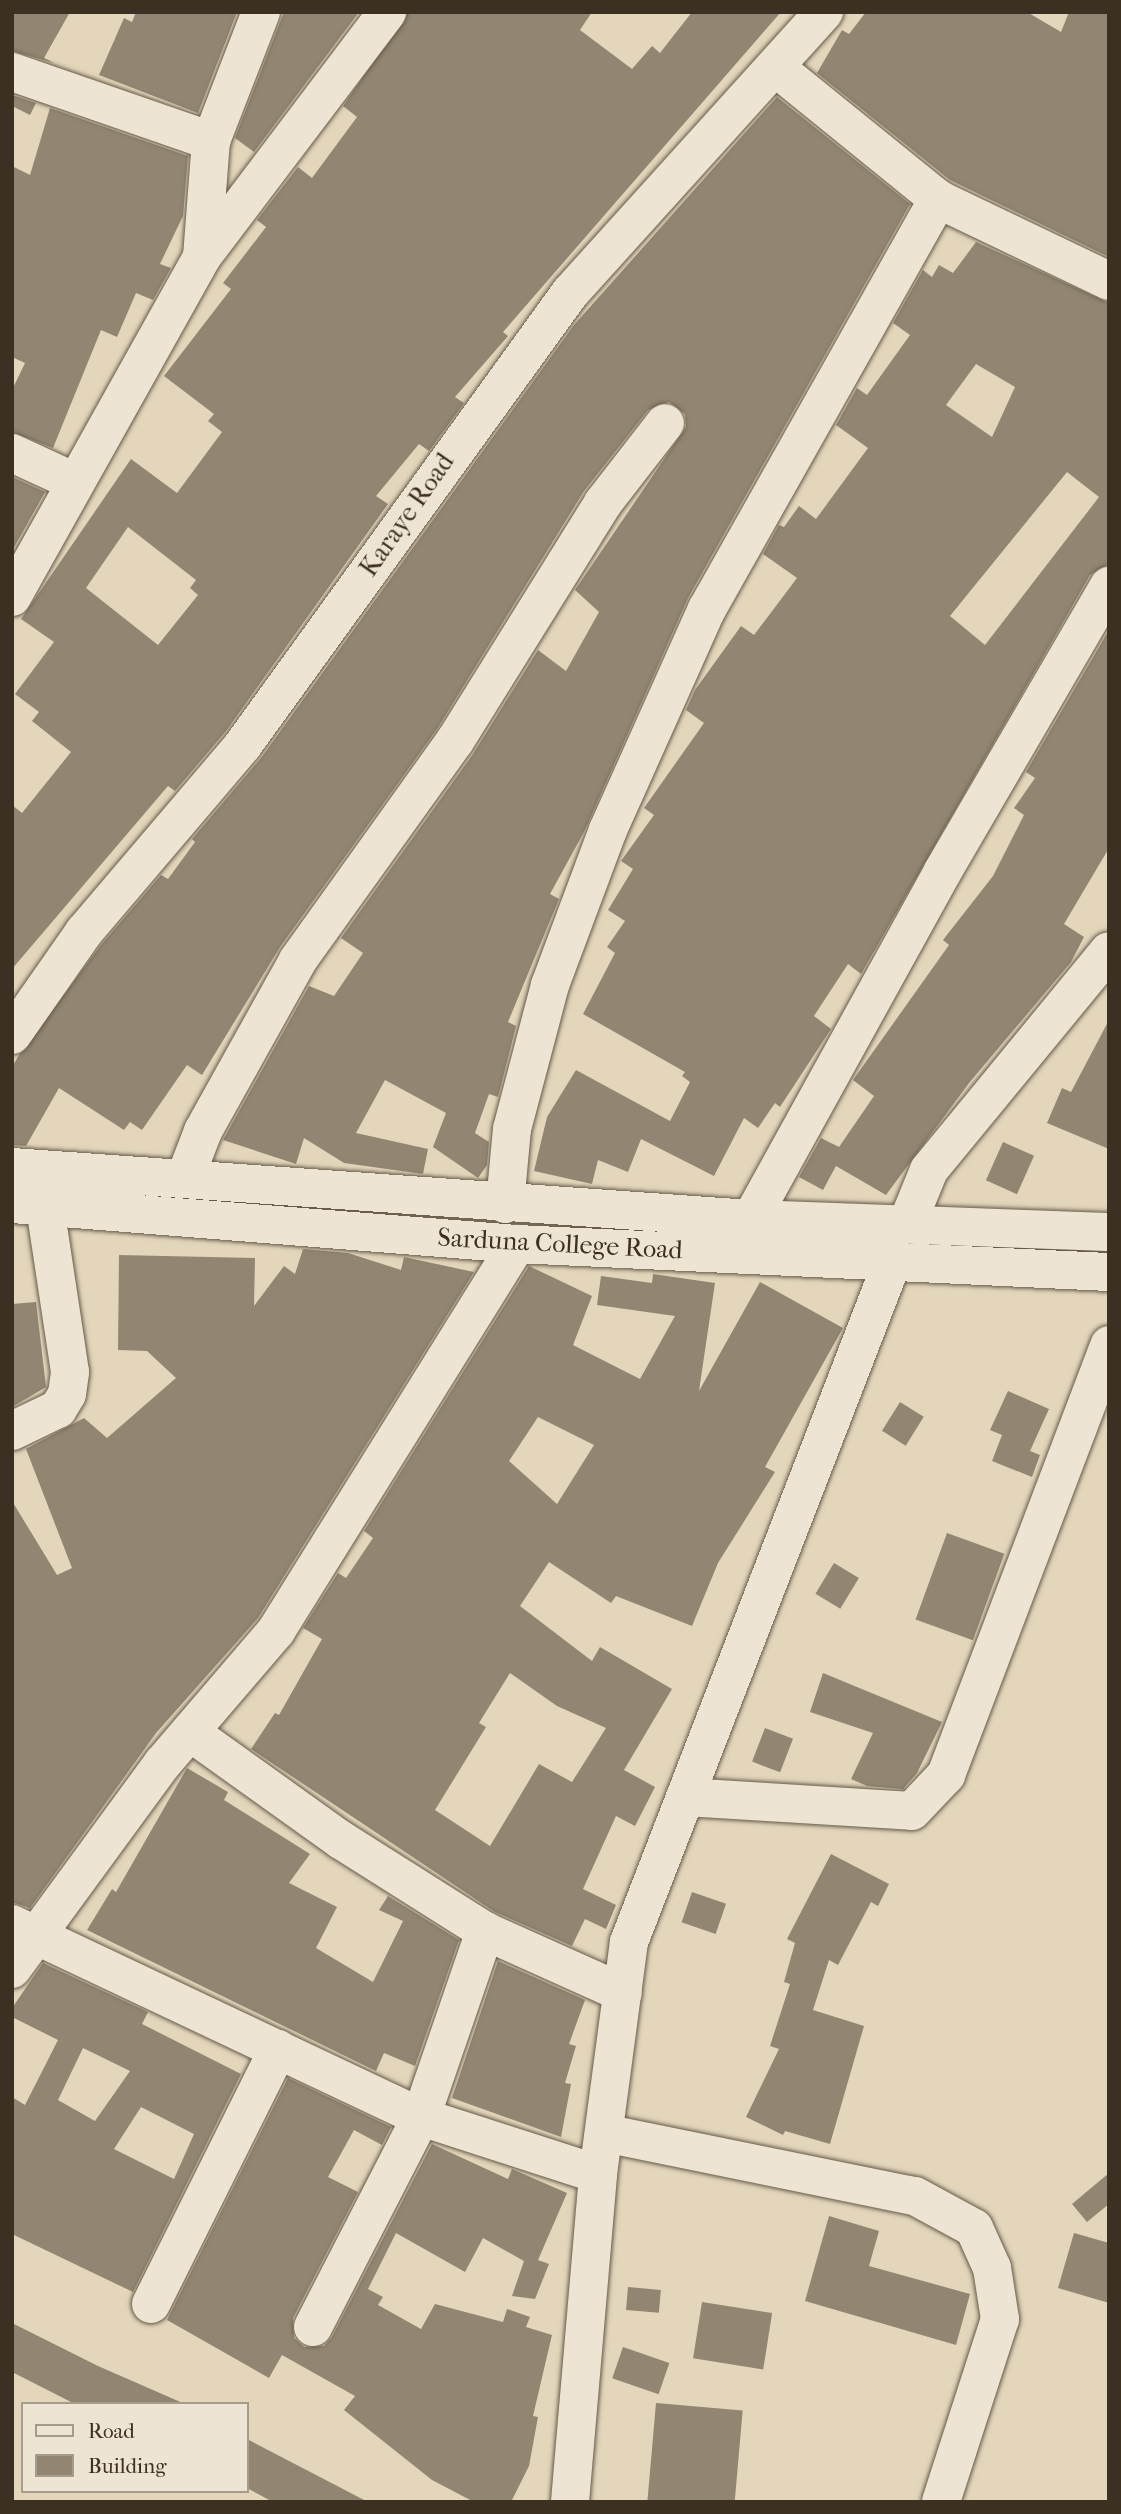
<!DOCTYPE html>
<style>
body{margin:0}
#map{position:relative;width:1121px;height:2514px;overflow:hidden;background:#e3d6bb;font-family:"IM FELL French Canon",serif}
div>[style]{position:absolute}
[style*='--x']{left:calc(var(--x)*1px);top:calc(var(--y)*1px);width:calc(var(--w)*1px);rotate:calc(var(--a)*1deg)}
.building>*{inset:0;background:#928672;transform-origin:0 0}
.roads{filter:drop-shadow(0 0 2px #655a48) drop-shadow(0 0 2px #655a48)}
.minor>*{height:38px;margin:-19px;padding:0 19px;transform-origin:19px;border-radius:19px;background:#ede4d3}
span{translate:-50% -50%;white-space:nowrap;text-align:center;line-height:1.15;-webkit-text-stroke:6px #ede4d3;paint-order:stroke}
.street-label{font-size:26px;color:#3b3022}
.frame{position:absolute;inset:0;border:14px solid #3b3022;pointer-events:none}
.legend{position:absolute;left:21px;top:2402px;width:228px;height:91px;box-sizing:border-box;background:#ede4d3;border:2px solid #a69c8c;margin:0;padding:9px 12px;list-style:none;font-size:21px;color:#3b3022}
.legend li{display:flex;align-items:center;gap:14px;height:35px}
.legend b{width:35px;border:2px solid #a69c8c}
</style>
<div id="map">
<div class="building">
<i style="clip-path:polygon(12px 12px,70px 12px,44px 58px,54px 63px,12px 51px)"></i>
<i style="clip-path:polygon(136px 12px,237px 12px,198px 113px,99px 75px,124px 18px,132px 22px)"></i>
<i style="clip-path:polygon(284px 12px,359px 12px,254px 152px,235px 138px)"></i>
<i style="clip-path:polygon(evenodd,408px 12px,592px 12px,580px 30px,632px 69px,652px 46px,660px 53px,692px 12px,781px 12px,503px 332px,508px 336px,455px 397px,464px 403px,429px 451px,419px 444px,376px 496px,388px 504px,226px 731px,175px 791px,168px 786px,12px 969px,12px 805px,22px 813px,71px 752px,32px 721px,39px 712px,15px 694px,54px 642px,21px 619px,131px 459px,177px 493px,222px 432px,208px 421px,214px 414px,164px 376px,231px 289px,223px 283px,266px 227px,257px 220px,298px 167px,312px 178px,357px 117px,343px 106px,408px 12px,128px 527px,196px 580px,190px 588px,198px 595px,158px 645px,86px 588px,128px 527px)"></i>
<i style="clip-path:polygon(866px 12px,1027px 12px,1061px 32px,1069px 12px,1109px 12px,1107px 256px,950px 180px,817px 73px,842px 30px,849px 34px)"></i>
<i style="clip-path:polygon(12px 95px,36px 103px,30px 115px,12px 106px)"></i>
<i style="clip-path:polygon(777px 97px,910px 204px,688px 598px,584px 832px,550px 894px,559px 899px,508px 1022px,516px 1026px,498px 1097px,489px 1094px,475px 1133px,489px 1142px,487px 1165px,478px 1178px,433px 1147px,446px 1113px,385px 1080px,356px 1133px,428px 1149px,423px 1174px,344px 1163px,304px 1138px,296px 1164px,223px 1140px,309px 986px,334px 996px,363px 953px,341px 938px,473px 754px,538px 650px,566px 671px,599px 612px,575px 590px,686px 427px,685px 414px,669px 402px,648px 410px,584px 491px,437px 729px,280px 947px,202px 1075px,187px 1065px,142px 1130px,130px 1122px,124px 1130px,59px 1088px,26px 1146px,12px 1145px,12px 1067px,19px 1055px,101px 945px,161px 875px,168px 879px,195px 842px,192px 839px,261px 758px,574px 325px)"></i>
<i style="clip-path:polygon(50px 108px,188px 156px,183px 216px,160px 264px,171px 268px,153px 300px,136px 293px,117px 337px,101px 330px,53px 448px,12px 432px,12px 390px,25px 363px,12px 357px,12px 166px,30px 175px)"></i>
<i style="clip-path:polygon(evenodd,976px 242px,1109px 303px,1109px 564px,1090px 575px,861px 974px,848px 964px,814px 1016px,831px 1029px,780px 1107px,775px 1103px,758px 1128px,744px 1118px,714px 1176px,641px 1139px,628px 1172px,598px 1160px,592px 1184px,534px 1171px,547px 1117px,576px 1070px,670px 1121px,690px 1082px,682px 1076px,685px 1072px,583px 1014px,615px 953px,607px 947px,625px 921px,608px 910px,633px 869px,621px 861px,654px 815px,644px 808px,704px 723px,686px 710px,695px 690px,741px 626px,754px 635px,797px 578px,763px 554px,779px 525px,784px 527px,799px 506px,816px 519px,868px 448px,836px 425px,857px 388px,867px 395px,910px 335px,893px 323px,923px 270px,932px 277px,939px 265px,953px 273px,976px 242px,976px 364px,1015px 387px,992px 437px,946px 405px,976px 364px,976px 242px,1067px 472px,1099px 497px,985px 645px,950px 616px,1067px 472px)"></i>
<i style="clip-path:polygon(12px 477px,45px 492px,12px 551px)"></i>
<i style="clip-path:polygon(1109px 630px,1109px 848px,1064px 924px,1084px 937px,1071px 962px,969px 1083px,886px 1195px,836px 1166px,823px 1190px,799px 1177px,821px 1138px,839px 1147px,874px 1096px,853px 1080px,949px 945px,943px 940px,993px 876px,1024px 815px,1014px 808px,1035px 778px,1026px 772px)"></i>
<i style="clip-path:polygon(1109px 1020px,1109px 1149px,1047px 1123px,1062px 1088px,1071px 1092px)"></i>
<i style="left:1003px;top:1142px;width:34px;height:42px;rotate:24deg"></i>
<i style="clip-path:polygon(303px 1249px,348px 1253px,401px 1270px,404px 1257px,474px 1272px,258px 1618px,156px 1733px,30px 1908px,12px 1902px,12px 1501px,57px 1575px,72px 1568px,26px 1449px,84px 1418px,107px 1438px,176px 1378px,147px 1351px,118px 1350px,119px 1255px,255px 1258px,254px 1306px,284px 1266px,295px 1274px)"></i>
<i style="clip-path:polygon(evenodd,529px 1266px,592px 1296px,573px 1345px,640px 1379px,675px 1316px,597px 1305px,601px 1276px,652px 1283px,653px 1274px,715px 1283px,699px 1391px,760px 1282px,843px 1328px,765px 1467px,775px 1472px,718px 1563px,692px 1626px,616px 1596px,611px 1603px,549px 1562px,520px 1606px,592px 1661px,600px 1647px,672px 1689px,624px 1770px,655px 1787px,635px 1826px,616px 1816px,583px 1889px,616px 1905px,606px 1929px,585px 1919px,572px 1946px,495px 1912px,251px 1749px,275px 1713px,279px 1715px,322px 1639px,303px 1628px,338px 1573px,346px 1578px,373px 1538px,364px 1531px,529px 1266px,538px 1417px,594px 1445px,557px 1504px,509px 1461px,538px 1417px,529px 1266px,510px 1673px,557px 1706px,606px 1728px,572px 1782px,539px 1764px,490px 1846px,435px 1810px,486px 1727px,479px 1723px,510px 1673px)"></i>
<i style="clip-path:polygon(36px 1302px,46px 1387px,12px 1407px,12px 1304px)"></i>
<i style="clip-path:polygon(1008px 1391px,1049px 1409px,1030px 1451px,1040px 1455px,1032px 1477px,992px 1461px,1002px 1435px,990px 1430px)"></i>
<i style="left:900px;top:1402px;width:28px;height:34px;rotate:32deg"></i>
<i style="left:947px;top:1533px;width:61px;height:92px;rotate:20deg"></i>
<i style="left:834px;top:1563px;width:29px;height:36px;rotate:31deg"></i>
<i style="clip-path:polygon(823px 1673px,942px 1722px,917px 1773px,903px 1789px,867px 1786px,851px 1779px,873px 1733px,810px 1712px)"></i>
<i style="left:765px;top:1728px;width:30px;height:36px;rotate:21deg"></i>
<i style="clip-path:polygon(187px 1768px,228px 1792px,224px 1800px,310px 1854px,289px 1883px,337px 1907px,316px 1948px,373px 1982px,403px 1921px,379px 1910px,388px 1896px,459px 1940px,415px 2066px,384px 2053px,376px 2071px,87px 1930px,112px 1889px,116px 1892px)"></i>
<i style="clip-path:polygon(831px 1854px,889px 1884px,878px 1906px,871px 1902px,838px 1965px,829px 1960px,813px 2010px,864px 2026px,830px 2144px,785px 2131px,783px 2135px,746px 2117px,779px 2049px,770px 2046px,790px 1984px,784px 1982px,795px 1943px,787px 1939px)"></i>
<i style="left:692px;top:1892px;width:36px;height:32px;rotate:19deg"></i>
<i style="clip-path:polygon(498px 1961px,585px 2000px,569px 2044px,576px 2046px,565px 2083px,571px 2084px,561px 2137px,452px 2098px)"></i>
<i style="clip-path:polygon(evenodd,43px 1963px,148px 2012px,142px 2024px,241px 2074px,133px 2292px,12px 2234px,12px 2097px,25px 2105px,58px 2040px,12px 2017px,12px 2008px,43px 1963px,83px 2048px,130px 2071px,95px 2121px,58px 2100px,83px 2048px,43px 1963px,141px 2107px,194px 2134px,174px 2179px,114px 2149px,141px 2107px)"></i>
<i style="clip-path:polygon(288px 2078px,391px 2127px,382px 2145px,354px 2130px,328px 2177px,358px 2192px,293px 2318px,294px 2338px,304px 2347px,324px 2346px,332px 2337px,432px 2144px,508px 2179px,512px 2169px,567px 2193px,538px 2260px,549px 2264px,535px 2299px,512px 2296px,524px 2261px,483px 2238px,465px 2272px,396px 2233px,368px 2289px,383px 2297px,378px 2305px,421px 2329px,435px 2304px,503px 2322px,507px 2309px,530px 2317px,526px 2327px,552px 2335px,533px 2416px,538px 2417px,529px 2466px,511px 2502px,474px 2502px,432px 2480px,344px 2410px,355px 2396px,282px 2355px,269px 2378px,167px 2320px)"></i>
<i style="clip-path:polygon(1109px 2173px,1109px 2204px,1087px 2222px,1072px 2204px)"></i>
<i style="clip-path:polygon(829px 2216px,879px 2231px,869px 2266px,970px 2294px,956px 2345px,805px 2301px)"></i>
<i style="clip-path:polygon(1074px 2233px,1109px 2243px,1109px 2303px,1058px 2288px)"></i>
<i style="left:628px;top:2287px;width:33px;height:23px;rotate:5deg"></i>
<i style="left:702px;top:2302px;width:71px;height:57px;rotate:9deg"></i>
<i style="clip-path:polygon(12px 2323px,98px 2366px,185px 2404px,75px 2404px,12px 2372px)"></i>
<i style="left:623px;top:2347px;width:49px;height:33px;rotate:19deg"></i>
<i style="left:656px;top:2403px;width:87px;height:100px;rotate:5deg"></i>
<i style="clip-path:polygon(247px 2439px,368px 2502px,273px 2502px,247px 2488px)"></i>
</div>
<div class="roads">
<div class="minor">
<i style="--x:775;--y:67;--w:210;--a:39"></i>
<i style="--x:938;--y:199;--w:190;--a:25.6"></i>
<i style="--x:12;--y:72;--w:211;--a:19.1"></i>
<i style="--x:202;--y:257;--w:116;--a:-85.6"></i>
<i style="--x:211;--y:141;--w:138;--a:-68.8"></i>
<i style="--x:12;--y:453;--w:67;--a:24.7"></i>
<i style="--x:12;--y:597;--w:389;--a:-60.8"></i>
<i style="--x:202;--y:257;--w:307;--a:-52.9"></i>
<i style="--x:12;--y:1035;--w:126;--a:-55"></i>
<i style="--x:84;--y:932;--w:245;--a:-49.6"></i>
<i style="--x:243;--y:745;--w:558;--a:-54.12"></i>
<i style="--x:570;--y:293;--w:379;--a:-47.9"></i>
<i style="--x:12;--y:1167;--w:741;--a:4.03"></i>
<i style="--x:751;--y:1219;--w:358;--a:2.1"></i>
<i style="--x:185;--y:1178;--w:50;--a:-69"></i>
<i style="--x:203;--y:1131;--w:196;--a:-60.9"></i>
<i style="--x:298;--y:960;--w:269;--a:-54.4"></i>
<i style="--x:455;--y:741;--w:280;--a:-58.1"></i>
<i style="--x:603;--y:503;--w:101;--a:-52.2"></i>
<i style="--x:12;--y:1204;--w:507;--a:4.53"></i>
<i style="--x:517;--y:1244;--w:593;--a:2.71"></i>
<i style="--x:505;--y:1204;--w:75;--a:-84.7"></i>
<i style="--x:512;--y:1129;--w:149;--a:-75.2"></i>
<i style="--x:550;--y:985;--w:165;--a:-69.5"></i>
<i style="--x:608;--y:830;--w:242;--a:-65.9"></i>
<i style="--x:707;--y:609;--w:471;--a:-60.6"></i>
<i style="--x:751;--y:1219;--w:397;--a:-61.1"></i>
<i style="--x:943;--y:871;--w:330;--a:-59.8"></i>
<i style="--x:907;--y:1224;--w:58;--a:-67.8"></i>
<i style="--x:929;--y:1170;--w:283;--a:-50.6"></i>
<i style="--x:12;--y:1431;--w:51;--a:-25.6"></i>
<i style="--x:58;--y:1409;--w:17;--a:-59"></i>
<i style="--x:67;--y:1394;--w:22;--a:-82"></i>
<i style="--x:70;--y:1372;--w:167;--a:-98.6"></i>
<i style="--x:190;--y:1732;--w:186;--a:35.6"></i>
<i style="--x:341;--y:1840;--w:170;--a:32.3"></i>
<i style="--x:485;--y:1931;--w:151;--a:24.2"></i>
<i style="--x:685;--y:1797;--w:227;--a:3.5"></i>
<i style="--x:912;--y:1811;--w:50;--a:-46.6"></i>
<i style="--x:946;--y:1775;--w:460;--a:-69.2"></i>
<i style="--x:12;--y:1924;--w:452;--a:25.3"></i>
<i style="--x:421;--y:2117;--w:186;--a:17.9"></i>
<i style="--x:12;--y:1969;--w:255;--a:-53.8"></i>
<i style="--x:163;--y:1763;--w:174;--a:-49.4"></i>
<i style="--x:276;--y:1631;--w:456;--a:-58.1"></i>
<i style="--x:604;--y:2133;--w:317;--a:11.5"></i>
<i style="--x:915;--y:2196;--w:67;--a:28.5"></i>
<i style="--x:974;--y:2228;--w:44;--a:65.8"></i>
<i style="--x:992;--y:2268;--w:52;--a:81.1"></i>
<i style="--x:1000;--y:2319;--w:192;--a:107.9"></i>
<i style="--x:151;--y:2304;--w:285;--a:-63.5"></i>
<i style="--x:313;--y:2327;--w:236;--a:-62.8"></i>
<i style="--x:421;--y:2117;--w:197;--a:-71"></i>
<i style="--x:570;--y:2502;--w:329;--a:-85.1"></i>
<i style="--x:598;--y:2174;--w:234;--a:-82.4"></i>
<i style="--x:629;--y:1942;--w:726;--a:-68.84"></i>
</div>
</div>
<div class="street-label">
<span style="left:407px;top:515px;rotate:-55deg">Karaye Road</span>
<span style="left:560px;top:1244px;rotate:3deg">Sarduna College Road</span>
</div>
<div class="frame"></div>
<ul class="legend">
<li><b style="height:9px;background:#ede4d3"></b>Road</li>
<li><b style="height:19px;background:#928672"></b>Building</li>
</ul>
</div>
